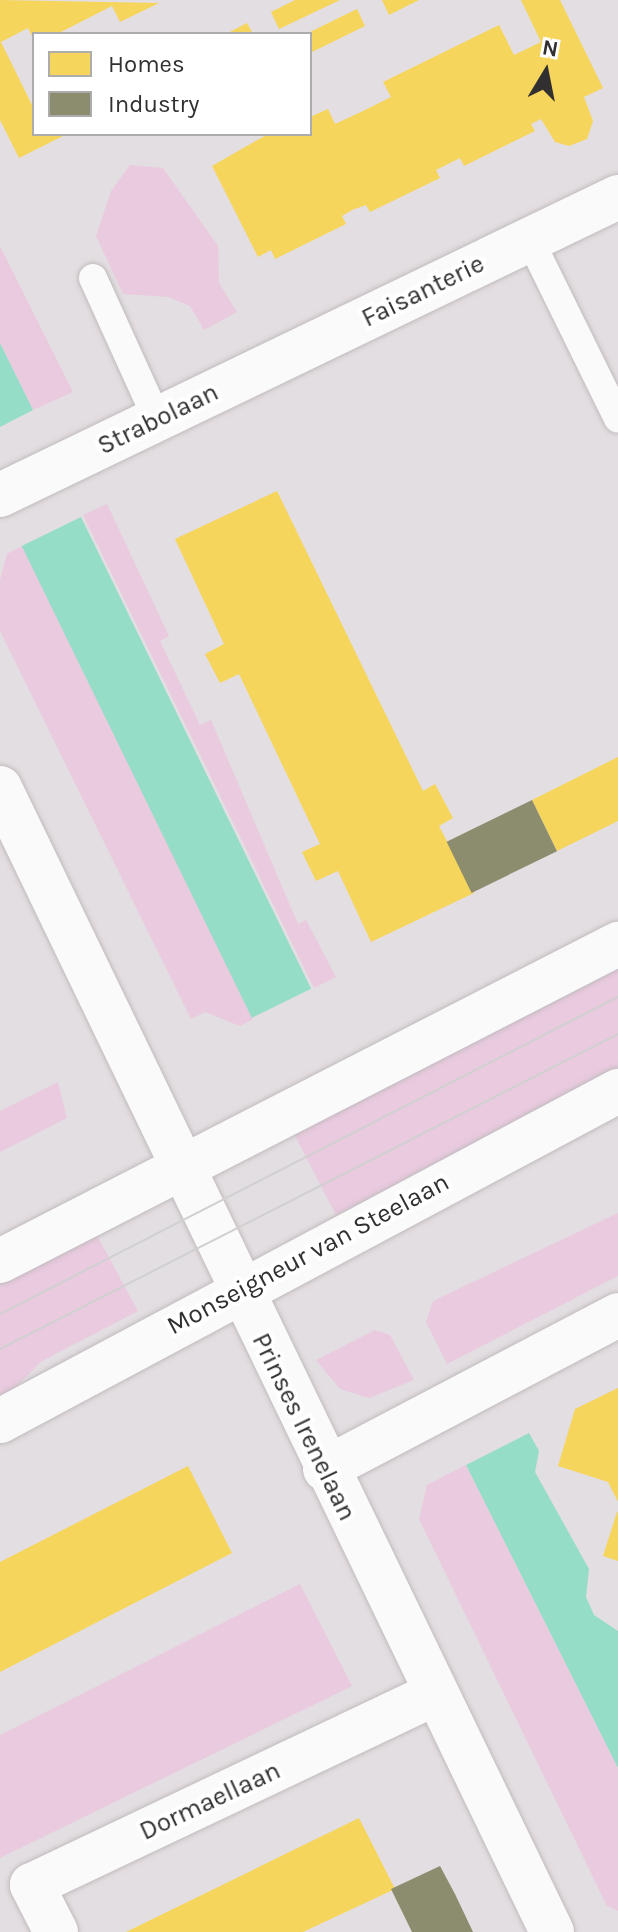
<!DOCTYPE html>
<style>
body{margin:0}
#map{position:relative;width:618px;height:1932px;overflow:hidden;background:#e3dee1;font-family:Karla,sans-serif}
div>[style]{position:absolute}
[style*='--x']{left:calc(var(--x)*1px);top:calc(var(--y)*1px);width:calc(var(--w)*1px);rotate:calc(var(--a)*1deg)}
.green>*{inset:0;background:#e9cadf}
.water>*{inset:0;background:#95ddc6;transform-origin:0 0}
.homes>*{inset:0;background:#f6d55c}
.industry>*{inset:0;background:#8c8c6e;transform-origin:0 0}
.roads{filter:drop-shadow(0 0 2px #c0bbbe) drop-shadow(0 0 2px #c0bbbe)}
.service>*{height:28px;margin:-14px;padding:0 14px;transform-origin:14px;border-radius:14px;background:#fbfafa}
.minor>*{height:44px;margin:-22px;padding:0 22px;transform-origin:22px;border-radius:22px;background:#fbfafa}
.secondary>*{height:44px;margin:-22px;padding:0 22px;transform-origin:22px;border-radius:22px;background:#fbfafa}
.tram>*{height:2px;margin:-1px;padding:0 1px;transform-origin:1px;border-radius:1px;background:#d1d0d1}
span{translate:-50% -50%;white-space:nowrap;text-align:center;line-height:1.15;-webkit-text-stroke:8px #fff;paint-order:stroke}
.street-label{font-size:26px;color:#322f31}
.legend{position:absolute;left:32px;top:32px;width:280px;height:104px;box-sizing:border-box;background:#fff;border:2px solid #adacad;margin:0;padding:10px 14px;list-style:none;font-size:24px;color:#322f31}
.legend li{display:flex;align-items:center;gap:16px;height:40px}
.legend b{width:40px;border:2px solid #adacad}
.north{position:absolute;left:506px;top:32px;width:80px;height:80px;-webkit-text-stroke:6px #fff;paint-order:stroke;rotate:10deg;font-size:22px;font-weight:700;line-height:32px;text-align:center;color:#322f31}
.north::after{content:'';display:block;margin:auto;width:28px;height:36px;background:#322f31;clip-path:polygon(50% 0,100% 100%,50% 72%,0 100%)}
</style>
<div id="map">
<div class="green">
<i style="clip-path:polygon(130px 165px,163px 168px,218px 246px,219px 283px,237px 312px,204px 330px,190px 306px,168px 297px,123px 294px,96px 236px,111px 191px)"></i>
<i style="clip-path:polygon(0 246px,73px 392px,33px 410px,0 343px)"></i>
<i style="clip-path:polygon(107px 504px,169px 636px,160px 641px,200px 725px,211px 720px,298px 924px,306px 920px,336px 977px,314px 988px,83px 515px)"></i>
<i style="clip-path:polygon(22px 546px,253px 1019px,240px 1026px,205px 1012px,191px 1019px,0 631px,0 580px,7px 554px)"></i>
<i style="clip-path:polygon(618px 964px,618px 1071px,336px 1215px,291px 1128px)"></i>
<i style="clip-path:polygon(58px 1082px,67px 1118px,0 1152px,0 1111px)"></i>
<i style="clip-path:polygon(618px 1213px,618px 1276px,447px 1364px,426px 1322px,433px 1301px)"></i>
<i style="clip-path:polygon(94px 1230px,138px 1311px,42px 1361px,0 1402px,0 1279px)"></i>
<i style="clip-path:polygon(375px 1330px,390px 1335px,414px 1380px,369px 1398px,340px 1389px,316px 1360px)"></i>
<i style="clip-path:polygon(466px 1465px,618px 1768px,618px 1911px,607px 1906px,419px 1519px,427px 1485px)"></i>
<i style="clip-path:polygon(300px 1584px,352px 1686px,0 1858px,0 1735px)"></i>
</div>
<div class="water">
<i style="clip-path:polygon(0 343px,33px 410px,0 427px)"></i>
<i style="left:81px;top:517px;width:525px;height:66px;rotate:64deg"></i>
<i style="clip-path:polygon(529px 1433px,539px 1451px,535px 1472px,589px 1569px,586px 1597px,594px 1615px,618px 1631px,618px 1768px,466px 1465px)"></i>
</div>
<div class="homes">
<i style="clip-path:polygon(0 0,159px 3px,120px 22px,112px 6px,57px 34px,34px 34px,34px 40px,28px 28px,1px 42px,34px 109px,34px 134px,67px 134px,19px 158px,0 120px)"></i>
<i style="clip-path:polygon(295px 0,340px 0,279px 29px,271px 12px)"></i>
<i style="clip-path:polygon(382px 0,419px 0,389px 15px)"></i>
<i style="clip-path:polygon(521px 0,560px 0,603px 88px,584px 97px,593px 121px,587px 139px,569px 146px,555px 142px,541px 119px,531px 124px,535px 131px,464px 166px,460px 158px,436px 170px,440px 178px,370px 212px,366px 205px,352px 210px,342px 216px,346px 224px,275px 259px,271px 250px,258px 257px,212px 166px,268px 134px,310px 134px,310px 117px,328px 109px,335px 124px,363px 111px,391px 97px,383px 82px,499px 25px,514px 55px,541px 42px)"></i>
<i style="clip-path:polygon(357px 9px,365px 26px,310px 53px,310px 32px)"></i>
<i style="clip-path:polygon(247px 23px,253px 34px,226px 34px)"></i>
<i style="clip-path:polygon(277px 491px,423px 791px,435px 784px,453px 818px,439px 826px,474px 893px,371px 942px,338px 871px,316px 881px,302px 852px,320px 844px,239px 674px,220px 683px,205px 654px,224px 644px,175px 539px)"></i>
<i style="clip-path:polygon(618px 757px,618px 821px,557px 851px,532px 800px)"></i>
<i style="clip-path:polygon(618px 1388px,618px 1502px,608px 1482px,558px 1466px,575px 1409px)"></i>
<i style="clip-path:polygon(188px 1466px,232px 1553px,0 1672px,0 1562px)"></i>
<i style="clip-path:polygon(617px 1512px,618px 1512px,618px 1561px,603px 1556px)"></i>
<i style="clip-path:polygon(359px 1818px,395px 1889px,303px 1932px,126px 1932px)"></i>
</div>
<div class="industry">
<i style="left:532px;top:800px;width:57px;height:95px;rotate:64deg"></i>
<i style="clip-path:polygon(440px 1866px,455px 1894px,473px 1932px,412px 1932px,391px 1889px)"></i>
</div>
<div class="roads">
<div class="service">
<i style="--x:530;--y:240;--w:199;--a:63.8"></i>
<i style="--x:93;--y:278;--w:155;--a:65.6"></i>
</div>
<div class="minor">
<i style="--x:0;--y:495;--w:686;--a:-25.74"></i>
<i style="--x:0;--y:788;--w:1270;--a:64.24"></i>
<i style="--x:325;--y:1469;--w:331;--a:-27.7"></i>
<i style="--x:56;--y:1932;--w:53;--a:-117.1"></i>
<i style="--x:32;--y:1885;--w:445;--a:-25.4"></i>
</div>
<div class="secondary">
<i style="--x:0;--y:1261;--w:695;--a:-27.16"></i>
<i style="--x:0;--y:1421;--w:701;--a:-28.1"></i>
</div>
</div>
<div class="tram">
<i style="--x:0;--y:1314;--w:695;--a:-27.16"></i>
<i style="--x:0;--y:1349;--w:694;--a:-27.01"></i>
</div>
<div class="street-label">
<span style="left:423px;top:291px;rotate:-26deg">Faisanterie</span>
<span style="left:158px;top:419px;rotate:-26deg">Strabolaan</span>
<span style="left:308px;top:1254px;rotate:-28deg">Monseigneur van Steelaan</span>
<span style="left:304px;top:1427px;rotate:64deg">Prinses Irenelaan</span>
<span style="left:210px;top:1801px;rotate:-25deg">Dormaellaan</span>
</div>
<ul class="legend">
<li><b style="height:22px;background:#f6d55c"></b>Homes</li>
<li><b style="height:22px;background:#8c8c6e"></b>Industry</li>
</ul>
<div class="north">N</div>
</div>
